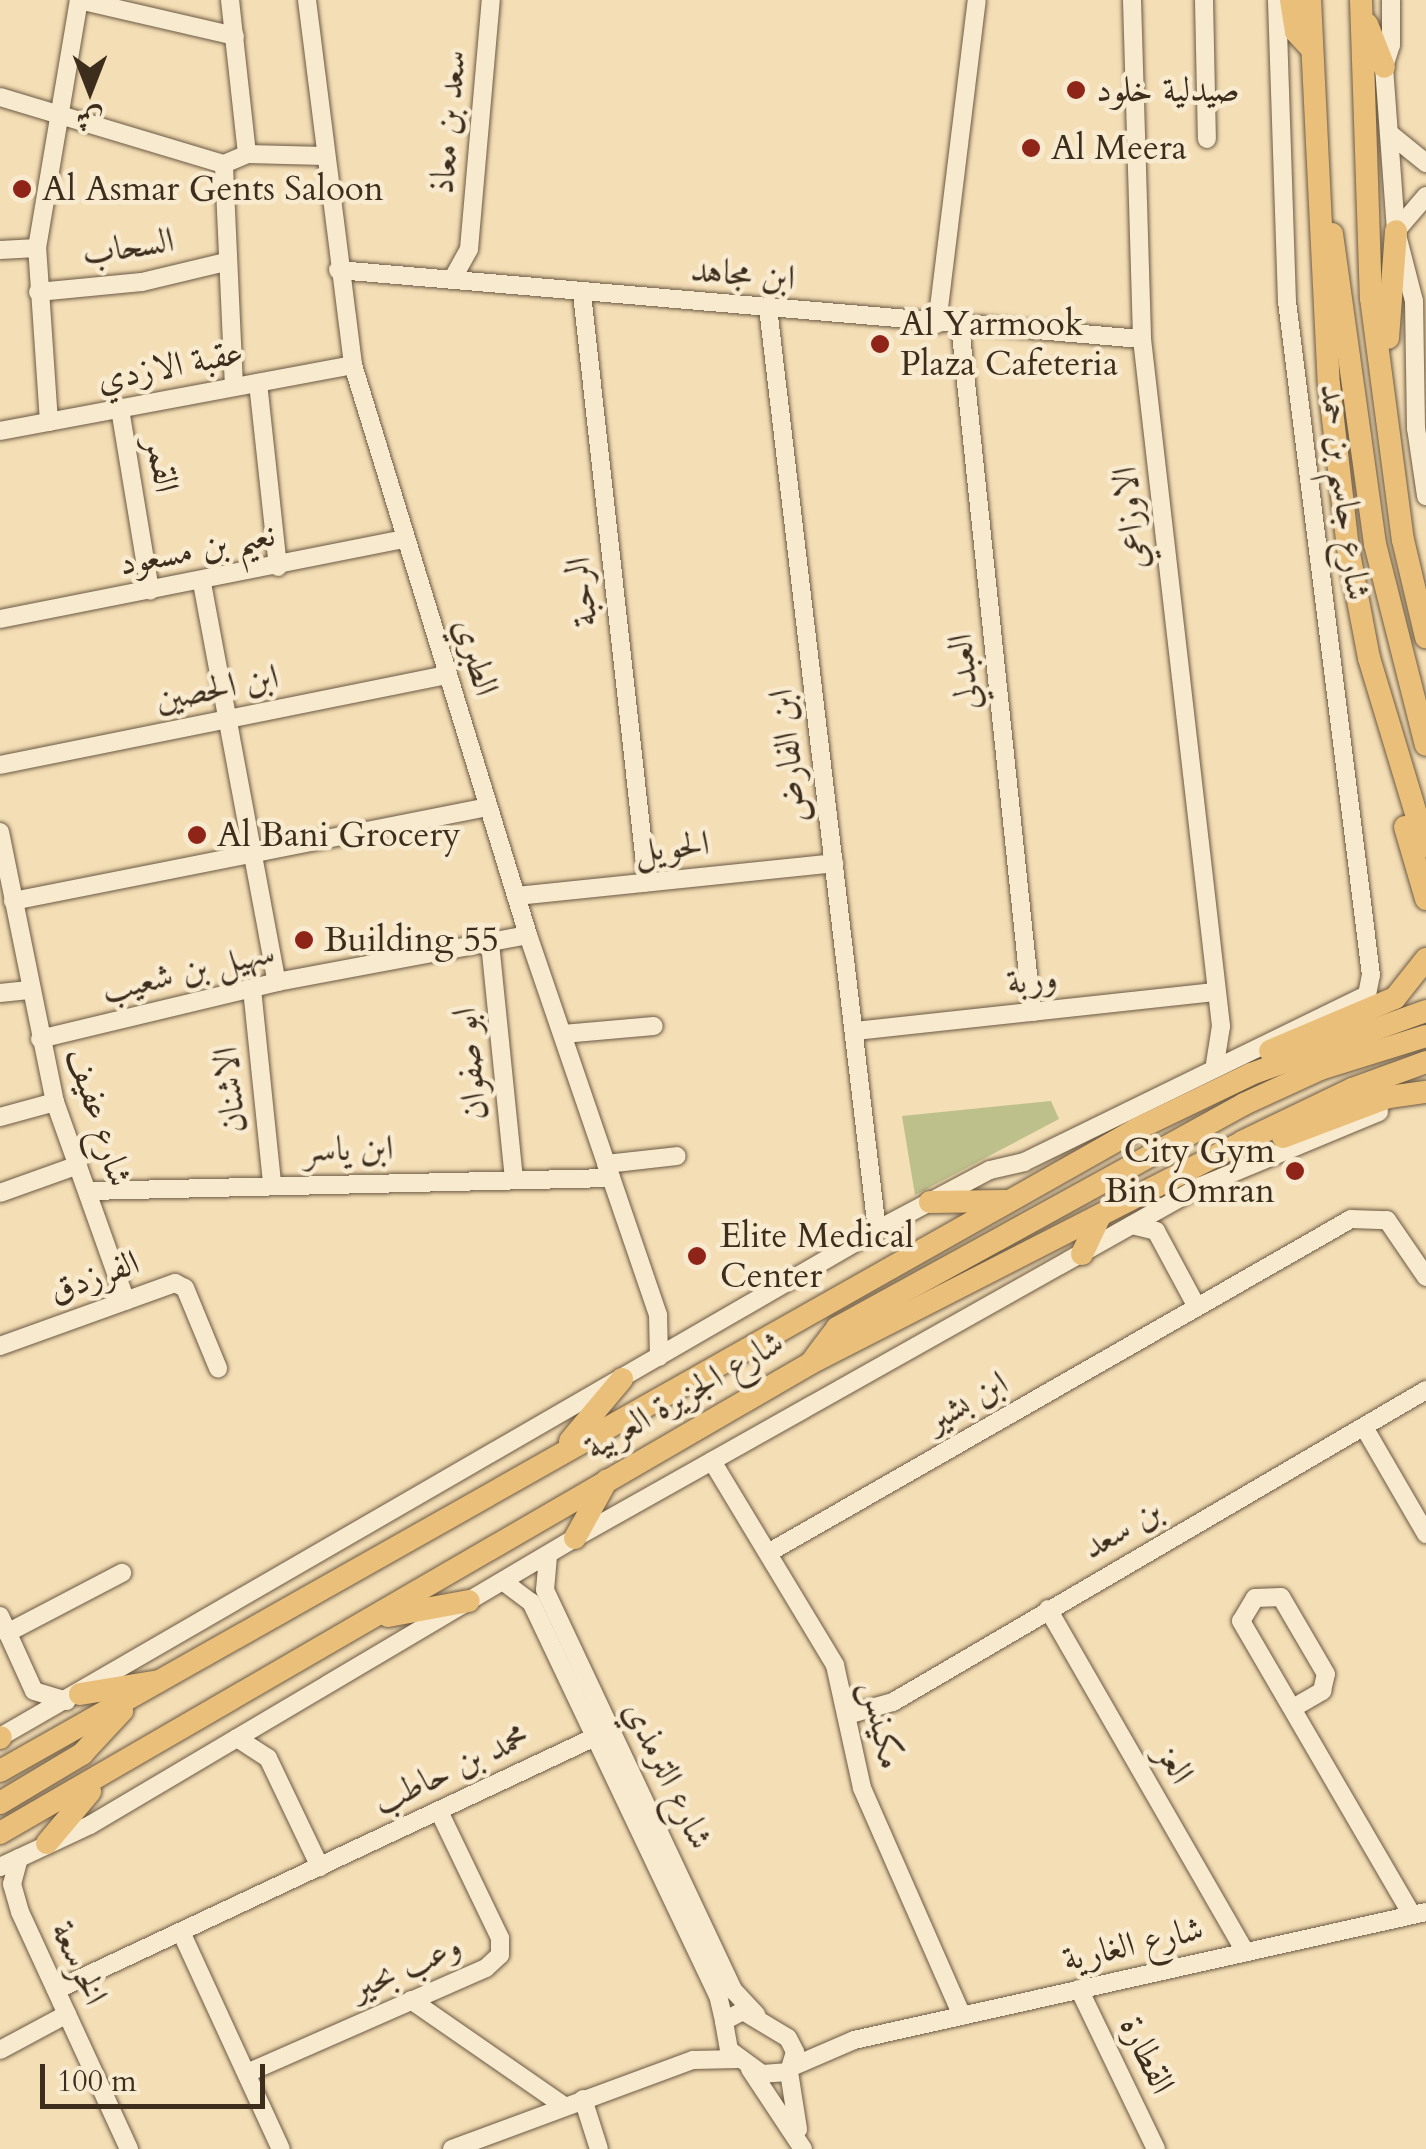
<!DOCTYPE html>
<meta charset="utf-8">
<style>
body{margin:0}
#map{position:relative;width:1426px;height:2149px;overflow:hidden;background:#f4deb5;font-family:Cardo,Amiri,serif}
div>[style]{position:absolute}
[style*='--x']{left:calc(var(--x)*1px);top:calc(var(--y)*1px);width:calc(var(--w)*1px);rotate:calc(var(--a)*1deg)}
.green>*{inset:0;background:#bec08c}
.roads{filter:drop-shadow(0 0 2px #6b5943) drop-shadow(0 0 2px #6b5943)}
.minor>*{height:18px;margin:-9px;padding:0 9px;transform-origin:9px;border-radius:9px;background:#f8eacf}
.major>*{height:22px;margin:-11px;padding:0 11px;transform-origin:11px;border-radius:11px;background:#eabf7a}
.dots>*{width:28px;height:28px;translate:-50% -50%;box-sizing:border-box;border:5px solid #f8eacf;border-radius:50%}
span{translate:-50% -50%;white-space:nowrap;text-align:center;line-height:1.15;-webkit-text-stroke:9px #f8eacf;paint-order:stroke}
.poi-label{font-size:35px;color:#3d2d1d}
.left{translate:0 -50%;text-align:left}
.right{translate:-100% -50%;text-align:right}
.street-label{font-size:35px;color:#3d2d1d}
.north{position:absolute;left:40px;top:40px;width:100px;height:100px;-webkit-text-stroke:8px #f8eacf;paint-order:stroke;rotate:180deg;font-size:28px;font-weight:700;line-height:40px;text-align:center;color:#3d2d1d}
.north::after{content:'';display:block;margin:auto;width:35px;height:45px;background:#3d2d1d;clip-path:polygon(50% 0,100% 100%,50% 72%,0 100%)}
.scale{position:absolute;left:40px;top:2064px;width:225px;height:45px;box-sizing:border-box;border:5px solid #3d2d1d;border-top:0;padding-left:12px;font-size:30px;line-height:35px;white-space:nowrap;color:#3d2d1d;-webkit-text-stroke:8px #f8eacf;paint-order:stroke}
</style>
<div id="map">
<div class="green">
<i style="clip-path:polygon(1051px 1101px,1059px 1119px,915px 1195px,902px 1116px)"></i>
</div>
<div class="roads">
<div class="minor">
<i style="--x:79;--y:0;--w:160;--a:13"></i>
<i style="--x:230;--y:0;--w:155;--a:83.7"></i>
<i style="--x:307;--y:0;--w:368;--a:82.8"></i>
<i style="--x:353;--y:365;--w:596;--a:72.93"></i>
<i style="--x:528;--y:935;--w:402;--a:71.1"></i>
<i style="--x:658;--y:1315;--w:42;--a:88.6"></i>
<i style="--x:1132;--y:0;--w:339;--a:88.3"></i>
<i style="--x:1142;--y:339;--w:692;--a:83.44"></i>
<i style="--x:1221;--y:1026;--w:38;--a:99"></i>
<i style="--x:1204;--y:0;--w:139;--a:88.8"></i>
<i style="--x:1391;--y:0;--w:45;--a:90"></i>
<i style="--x:1391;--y:45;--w:23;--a:108"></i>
<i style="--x:1384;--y:67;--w:164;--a:85.8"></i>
<i style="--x:1396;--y:231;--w:72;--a:75.6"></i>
<i style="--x:1414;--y:301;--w:127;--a:89.1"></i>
<i style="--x:1416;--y:428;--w:69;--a:81.6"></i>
<i style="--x:0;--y:97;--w:234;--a:16.7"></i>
<i style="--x:1389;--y:133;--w:48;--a:39"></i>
<i style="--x:1396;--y:231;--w:46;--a:-49.4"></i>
<i style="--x:0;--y:250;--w:37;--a:-3"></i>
<i style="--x:338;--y:270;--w:807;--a:4.91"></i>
<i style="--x:453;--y:278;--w:33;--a:-61"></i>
<i style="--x:469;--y:249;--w:250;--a:-85"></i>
<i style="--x:38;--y:292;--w:104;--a:-5.5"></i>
<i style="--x:142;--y:282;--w:86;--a:-13.4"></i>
<i style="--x:582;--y:294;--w:592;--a:83.69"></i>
<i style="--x:768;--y:308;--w:928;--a:83.26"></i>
<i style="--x:937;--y:324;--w:326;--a:-83"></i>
<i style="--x:960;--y:325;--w:691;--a:84.02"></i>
<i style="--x:258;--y:383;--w:185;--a:83.8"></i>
<i style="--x:234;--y:387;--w:223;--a:-92.6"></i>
<i style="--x:224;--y:164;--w:25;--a:-23"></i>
<i style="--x:247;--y:154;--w:78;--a:1.5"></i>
<i style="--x:120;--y:409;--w:184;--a:80.6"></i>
<i style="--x:49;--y:422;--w:174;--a:-93.9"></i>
<i style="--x:37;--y:248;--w:252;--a:-80.4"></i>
<i style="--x:0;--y:431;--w:359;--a:-10.6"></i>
<i style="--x:202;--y:583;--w:406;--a:79.4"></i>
<i style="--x:0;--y:619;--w:413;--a:-11.2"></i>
<i style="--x:0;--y:765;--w:456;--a:-11.4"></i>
<i style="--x:0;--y:832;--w:276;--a:78.5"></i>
<i style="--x:55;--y:1102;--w:211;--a:70.4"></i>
<i style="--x:516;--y:896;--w:320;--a:-5.9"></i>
<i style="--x:13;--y:901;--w:484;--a:-11.2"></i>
<i style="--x:490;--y:943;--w:237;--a:84.2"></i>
<i style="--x:252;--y:989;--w:195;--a:84.1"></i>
<i style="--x:0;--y:993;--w:29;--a:-6"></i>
<i style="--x:855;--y:1031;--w:362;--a:-6.2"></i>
<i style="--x:563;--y:1034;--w:91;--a:-5"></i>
<i style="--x:40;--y:1039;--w:244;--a:-13.5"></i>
<i style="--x:277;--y:982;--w:255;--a:-10.6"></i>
<i style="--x:0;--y:1117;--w:57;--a:-15.3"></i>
<i style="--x:606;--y:1164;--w:71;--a:-6.4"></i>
<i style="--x:89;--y:1191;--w:522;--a:-1.43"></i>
<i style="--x:0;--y:1193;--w:83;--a:-19.7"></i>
<i style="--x:1132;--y:1225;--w:25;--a:14"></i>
<i style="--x:1156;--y:1231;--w:86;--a:61.7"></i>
<i style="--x:0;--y:1346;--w:186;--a:-19.8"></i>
<i style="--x:175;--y:1283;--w:11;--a:27"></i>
<i style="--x:185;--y:1288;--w:87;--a:67.6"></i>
<i style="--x:1364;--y:1427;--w:124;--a:59.9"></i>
<i style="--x:712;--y:1461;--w:238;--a:58.9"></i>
<i style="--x:835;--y:1665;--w:126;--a:77.6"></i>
<i style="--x:862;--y:1788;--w:249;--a:66.3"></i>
<i style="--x:768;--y:1553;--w:672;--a:-29.81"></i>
<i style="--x:1351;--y:1219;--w:36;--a:2"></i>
<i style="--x:1387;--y:1220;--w:69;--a:55.6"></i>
<i style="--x:548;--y:1556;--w:34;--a:95"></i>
<i style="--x:545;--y:1590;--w:443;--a:64.8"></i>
<i style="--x:734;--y:1991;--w:33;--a:47"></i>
<i style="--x:504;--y:1582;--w:34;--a:37"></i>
<i style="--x:531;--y:1602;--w:435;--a:64.6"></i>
<i style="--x:718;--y:1995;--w:27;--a:77"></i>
<i style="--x:1048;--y:1609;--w:396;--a:60.1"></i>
<i style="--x:0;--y:1616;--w:82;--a:65.6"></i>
<i style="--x:34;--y:1691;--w:34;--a:17"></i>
<i style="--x:7;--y:1633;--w:130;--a:-27.6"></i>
<i style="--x:1293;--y:1708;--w:34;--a:-30"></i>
<i style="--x:1322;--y:1691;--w:17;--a:-77"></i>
<i style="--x:1326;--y:1674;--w:89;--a:-120.3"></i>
<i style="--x:1281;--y:1597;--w:26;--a:178"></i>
<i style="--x:1255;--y:1598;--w:27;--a:121"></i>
<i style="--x:1241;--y:1621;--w:340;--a:59.8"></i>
<i style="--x:847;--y:1715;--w:48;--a:-15.8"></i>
<i style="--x:893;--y:1702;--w:618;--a:-30.34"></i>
<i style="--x:0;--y:1737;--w:1013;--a:-30.03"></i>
<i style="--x:877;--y:1230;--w:128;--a:-28"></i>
<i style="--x:990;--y:1170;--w:35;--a:-13"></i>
<i style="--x:1024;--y:1162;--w:381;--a:-26"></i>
<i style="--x:1367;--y:995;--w:20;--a:-79"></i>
<i style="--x:1371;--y:975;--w:678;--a:-97.11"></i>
<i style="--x:1287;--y:302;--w:302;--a:-91.9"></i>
<i style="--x:237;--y:1738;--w:37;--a:33"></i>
<i style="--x:268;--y:1758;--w:121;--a:64.5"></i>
<i style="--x:19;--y:1858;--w:27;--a:105"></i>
<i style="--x:12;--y:1884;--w:29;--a:74"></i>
<i style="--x:20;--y:1912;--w:261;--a:65.3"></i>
<i style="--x:0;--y:1867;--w:99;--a:-25"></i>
<i style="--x:90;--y:1825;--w:564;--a:-30.62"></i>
<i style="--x:575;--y:1538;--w:718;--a:-29.35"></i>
<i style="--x:1201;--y:1186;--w:193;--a:-22.6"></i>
<i style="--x:181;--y:1932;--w:239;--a:65.3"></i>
<i style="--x:1079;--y:1989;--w:178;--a:64.3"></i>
<i style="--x:56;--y:1990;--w:612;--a:-25.14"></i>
<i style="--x:411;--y:2000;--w:186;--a:34.7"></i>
<i style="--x:743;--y:2011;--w:52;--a:31"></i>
<i style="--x:788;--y:2038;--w:16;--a:63"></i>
<i style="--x:795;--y:2052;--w:21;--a:107"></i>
<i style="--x:789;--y:2072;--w:27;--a:176"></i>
<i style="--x:762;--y:2074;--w:41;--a:-144"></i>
<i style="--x:729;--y:2050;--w:29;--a:-100"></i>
<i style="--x:724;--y:2021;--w:21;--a:-28"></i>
<i style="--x:0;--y:2050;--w:76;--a:-28.2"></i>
<i style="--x:794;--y:2066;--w:65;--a:-23.4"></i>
<i style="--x:854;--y:2040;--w:586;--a:-12.61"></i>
<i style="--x:750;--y:2069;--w:96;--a:56.5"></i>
<i style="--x:789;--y:2072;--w:58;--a:81"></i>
<i style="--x:247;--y:2073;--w:261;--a:-23.7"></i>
<i style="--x:486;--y:1968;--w:19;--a:-43"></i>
<i style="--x:500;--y:1955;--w:17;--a:-90"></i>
<i style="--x:500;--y:1938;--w:141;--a:-115.7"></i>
<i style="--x:583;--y:2099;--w:52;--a:72.3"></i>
<i style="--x:452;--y:2149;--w:257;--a:-20.3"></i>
<i style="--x:693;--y:2060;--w:44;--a:-1.3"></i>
</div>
<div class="major">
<i style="--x:1291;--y:0;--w:32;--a:81"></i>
<i style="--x:1296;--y:32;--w:19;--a:47"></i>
<i style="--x:1310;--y:0;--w:384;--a:87.2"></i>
<i style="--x:1329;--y:384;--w:165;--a:83.4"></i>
<i style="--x:1348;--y:548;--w:112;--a:79.2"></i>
<i style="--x:1369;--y:658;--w:197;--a:73.2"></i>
<i style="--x:1361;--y:0;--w:298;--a:88.1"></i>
<i style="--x:1371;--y:298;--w:244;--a:82.5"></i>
<i style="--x:1403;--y:540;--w:100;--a:76.7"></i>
<i style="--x:1367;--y:24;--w:46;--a:68.4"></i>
<i style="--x:1332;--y:234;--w:313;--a:82.1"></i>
<i style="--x:1375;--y:544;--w:207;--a:75.8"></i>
<i style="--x:1388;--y:338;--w:107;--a:-85.7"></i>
<i style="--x:1405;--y:827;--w:75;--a:73.7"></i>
<i style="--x:1270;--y:1051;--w:136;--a:-23"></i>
<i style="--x:1395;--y:998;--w:50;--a:-51.5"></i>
<i style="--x:1283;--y:1137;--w:113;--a:-20.7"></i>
<i style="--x:1389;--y:1097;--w:37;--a:-8"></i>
<i style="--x:930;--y:1202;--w:75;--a:-0.8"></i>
<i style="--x:1082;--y:1254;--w:42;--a:-64.7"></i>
<i style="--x:813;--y:1360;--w:40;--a:-53"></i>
<i style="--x:837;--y:1328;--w:465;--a:-28.8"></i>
<i style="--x:1244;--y:1104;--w:84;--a:-24.7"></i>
<i style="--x:1320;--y:1069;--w:111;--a:-17.3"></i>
<i style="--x:570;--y:1441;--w:81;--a:-50"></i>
<i style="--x:575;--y:1538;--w:66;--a:-61.1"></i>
<i style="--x:388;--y:1616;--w:82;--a:-10.5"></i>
<i style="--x:80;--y:1694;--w:80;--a:-9.3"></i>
<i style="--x:0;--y:1738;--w:1;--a:-45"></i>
<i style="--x:0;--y:1771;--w:1308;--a:-29.45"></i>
<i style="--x:1139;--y:1128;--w:124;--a:-25.7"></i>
<i style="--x:1251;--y:1074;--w:186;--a:-19.8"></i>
<i style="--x:0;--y:1803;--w:96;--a:-30.9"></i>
<i style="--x:82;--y:1754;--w:59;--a:-47.1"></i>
<i style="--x:0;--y:1833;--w:937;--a:-30.09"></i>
<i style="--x:811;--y:1363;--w:484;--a:-27.1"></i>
<i style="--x:1242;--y:1142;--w:122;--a:-25.7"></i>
<i style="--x:1352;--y:1089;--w:79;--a:-20"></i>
<i style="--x:47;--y:1843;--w:67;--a:-49.9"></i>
</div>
</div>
<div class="dots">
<i style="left:1076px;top:90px;background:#8f2418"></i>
<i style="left:1031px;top:148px;background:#8f2418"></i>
<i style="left:22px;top:189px;background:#8f2418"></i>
<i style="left:880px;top:344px;background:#8f2418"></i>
<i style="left:197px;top:835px;background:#8f2418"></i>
<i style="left:304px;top:940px;background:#8f2418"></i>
<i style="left:1295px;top:1171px;background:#8f2418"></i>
<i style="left:697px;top:1256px;background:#8f2418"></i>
</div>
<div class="poi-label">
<span class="left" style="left:1096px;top:90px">صيدلية خلود</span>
<span class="left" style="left:1051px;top:148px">Al Meera</span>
<span class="left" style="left:42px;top:189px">Al Asmar Gents Saloon</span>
<span class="left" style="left:900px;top:344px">Al Yarmook<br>Plaza Cafeteria</span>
<span class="left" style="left:217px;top:835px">Al Bani Grocery</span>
<span class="left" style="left:324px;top:940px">Building 55</span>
<span class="right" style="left:1275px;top:1171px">City Gym<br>Bin Omran</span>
<span class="left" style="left:720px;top:1256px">Elite Medical<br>Center</span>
</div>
<div class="street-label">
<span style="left:448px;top:122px;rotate:-85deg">سعد بن معاذ</span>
<span style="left:128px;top:247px;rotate:-9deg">السحاب</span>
<span style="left:743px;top:274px;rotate:5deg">ابن مجاهد</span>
<span style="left:170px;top:366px;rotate:-11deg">عقبة الازدي</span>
<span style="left:162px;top:465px;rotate:80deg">القمر</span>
<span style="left:1345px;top:492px;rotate:83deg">شارع جاسم بن حمد</span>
<span style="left:1130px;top:518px;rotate:-96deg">الاوزاعي</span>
<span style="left:197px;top:549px;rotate:-11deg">نعيم بن مسعود</span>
<span style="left:582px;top:592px;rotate:-96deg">الرحبة</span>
<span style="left:476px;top:657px;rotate:73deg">الطبري</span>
<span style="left:964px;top:672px;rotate:-96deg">العبدلي</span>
<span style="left:217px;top:688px;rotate:-11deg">ابن الحصين</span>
<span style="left:789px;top:756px;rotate:-97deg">ابن الفارض</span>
<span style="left:672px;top:847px;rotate:-6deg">الحويل</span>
<span style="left:188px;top:971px;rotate:-13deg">سهيل بن شعيب</span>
<span style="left:1032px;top:980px;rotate:-6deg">وربة</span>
<span style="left:470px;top:1064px;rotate:-96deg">ابو صفوان</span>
<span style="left:230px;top:1090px;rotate:-96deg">الاشنان</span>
<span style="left:99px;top:1117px;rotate:72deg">شارع عفيف</span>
<span style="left:349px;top:1149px;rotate:-1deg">ابن ياسر</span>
<span style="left:94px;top:1277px;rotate:-20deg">الفرزدق</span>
<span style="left:684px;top:1395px;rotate:-30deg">شارع الجزيرة العربية</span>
<span style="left:967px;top:1402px;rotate:-30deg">ابن بشير</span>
<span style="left:1122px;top:1529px;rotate:-30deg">بن سعد</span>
<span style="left:882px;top:1725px;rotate:78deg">مكينس</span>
<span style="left:1175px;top:1764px;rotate:60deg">العز</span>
<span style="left:451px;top:1769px;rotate:-25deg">محمد بن حاطب</span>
<span style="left:668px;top:1775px;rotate:64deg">شارع الترمذي</span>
<span style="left:1133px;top:1944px;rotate:-13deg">شارع الغارية</span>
<span style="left:79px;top:1963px;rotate:65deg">الخرسعة</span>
<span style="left:406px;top:1967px;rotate:-24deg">وعب بحير</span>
<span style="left:1147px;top:2055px;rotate:64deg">القطارة</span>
</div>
<div class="north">ش</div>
<div class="scale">100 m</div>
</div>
